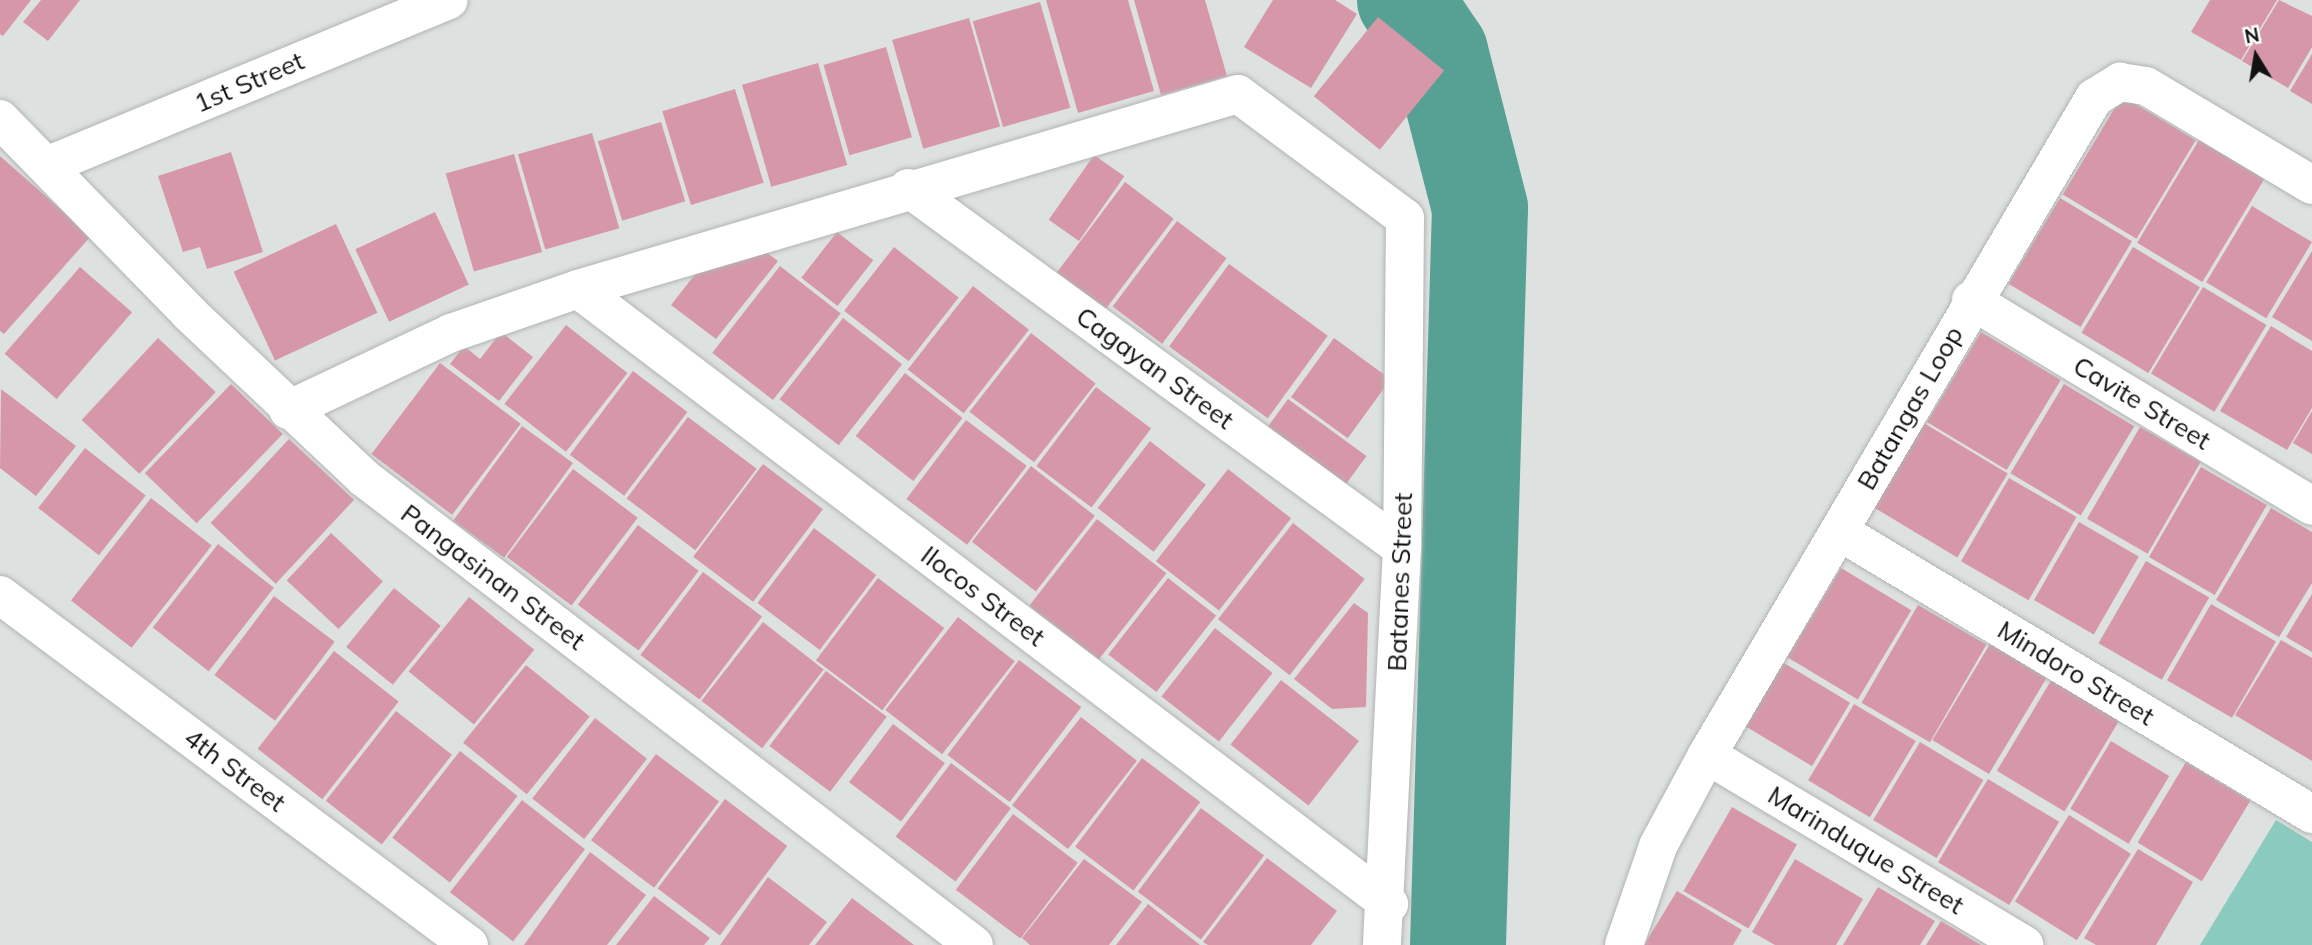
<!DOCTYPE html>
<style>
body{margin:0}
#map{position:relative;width:2312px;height:945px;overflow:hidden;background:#dde1e0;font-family:Mulish,sans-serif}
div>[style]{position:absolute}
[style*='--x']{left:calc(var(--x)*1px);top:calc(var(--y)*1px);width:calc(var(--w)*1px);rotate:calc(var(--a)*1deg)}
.green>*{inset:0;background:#8bcabe}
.river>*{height:96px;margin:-48px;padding:0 48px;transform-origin:48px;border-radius:48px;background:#57a194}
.building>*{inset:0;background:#d698a9;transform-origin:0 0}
.roads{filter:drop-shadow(0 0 2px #b1b4b3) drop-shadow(0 0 2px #b1b4b3)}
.street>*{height:38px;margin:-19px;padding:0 19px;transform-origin:19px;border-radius:19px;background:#fff}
.secondary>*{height:38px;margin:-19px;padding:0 19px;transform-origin:19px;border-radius:19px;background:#fff}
span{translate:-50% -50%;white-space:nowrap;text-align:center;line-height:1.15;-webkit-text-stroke:6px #fff;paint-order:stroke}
.street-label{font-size:26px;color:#111212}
.north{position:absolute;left:2221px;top:21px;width:70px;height:70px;-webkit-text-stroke:5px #fff;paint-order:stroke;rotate:349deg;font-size:19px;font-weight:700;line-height:28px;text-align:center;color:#111212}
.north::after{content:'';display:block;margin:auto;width:24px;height:32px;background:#111212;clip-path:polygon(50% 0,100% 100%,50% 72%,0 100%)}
</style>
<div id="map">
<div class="green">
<i style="clip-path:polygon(2276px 820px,2312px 842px,2312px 945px,2200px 945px)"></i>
</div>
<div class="river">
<i style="--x:1405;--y:0;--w:63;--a:56.1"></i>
<i style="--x:1440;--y:52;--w:161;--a:75.6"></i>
<i style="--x:1480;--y:208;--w:737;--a:91.71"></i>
</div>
<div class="building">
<i style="clip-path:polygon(0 0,31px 0,3px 36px,0 34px)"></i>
<i style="clip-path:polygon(41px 0,80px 0,48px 41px,23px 22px)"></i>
<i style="clip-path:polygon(1046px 0,1128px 0,1154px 91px,1078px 113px)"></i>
<i style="clip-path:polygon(1134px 0,1205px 0,1227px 76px,1161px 95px)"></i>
<i style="clip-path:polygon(1273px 0,1335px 0,1357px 14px,1311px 88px,1244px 47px)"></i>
<i style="clip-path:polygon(2210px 0,2277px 0,2241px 60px,2191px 32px)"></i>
<i style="clip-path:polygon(2279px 0,2312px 16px,2312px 47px,2288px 88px,2242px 61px)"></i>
<i style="left:1040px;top:2px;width:110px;height:70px;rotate:74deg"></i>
<i style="left:1378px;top:17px;width:85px;height:102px;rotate:39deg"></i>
<i style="left:969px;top:18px;width:113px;height:80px;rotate:74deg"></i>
<i style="left:886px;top:47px;width:94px;height:65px;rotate:74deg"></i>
<i style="clip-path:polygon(2312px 54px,2312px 104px,2290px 91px)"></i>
<i style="left:818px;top:63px;width:106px;height:79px;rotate:74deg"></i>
<i style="left:735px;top:89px;width:98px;height:76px;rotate:73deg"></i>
<i style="left:2122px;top:96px;width:86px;height:115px;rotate:31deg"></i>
<i style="left:661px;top:122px;width:83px;height:66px;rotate:73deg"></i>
<i style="left:592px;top:133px;width:99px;height:77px;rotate:74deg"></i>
<i style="left:2199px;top:140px;width:76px;height:120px;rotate:31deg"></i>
<i style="clip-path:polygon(231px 152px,263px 252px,207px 269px,200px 247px,183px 252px,158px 176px)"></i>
<i style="left:514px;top:154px;width:102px;height:71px;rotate:74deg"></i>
<i style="left:1094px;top:155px;width:37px;height:79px;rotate:35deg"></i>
<i style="clip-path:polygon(0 156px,91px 236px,4px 334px,0 331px)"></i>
<i style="left:1125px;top:182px;width:61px;height:113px;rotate:37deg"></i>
<i style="left:2060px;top:198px;width:84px;height:100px;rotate:31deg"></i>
<i style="left:2252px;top:206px;width:70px;height:89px;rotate:31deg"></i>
<i style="left:435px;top:212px;width:80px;height:88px;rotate:65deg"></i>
<i style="left:1177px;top:221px;width:62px;height:107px;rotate:37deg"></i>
<i style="left:336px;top:224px;width:98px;height:113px;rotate:65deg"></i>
<i style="left:837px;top:232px;width:46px;height:58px;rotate:38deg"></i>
<i style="left:894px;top:247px;width:82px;height:81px;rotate:38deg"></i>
<i style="left:2133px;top:247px;width:78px;height:100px;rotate:31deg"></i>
<i style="clip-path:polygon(2312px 251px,2312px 341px,2272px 317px)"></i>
<i style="clip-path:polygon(767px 253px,778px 261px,716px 339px,671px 305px,696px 273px)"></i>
<i style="left:1229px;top:264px;width:122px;height:102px;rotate:36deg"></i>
<i style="left:780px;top:266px;width:77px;height:110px;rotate:38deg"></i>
<i style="left:80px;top:267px;width:69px;height:115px;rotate:41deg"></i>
<i style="left:973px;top:286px;width:71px;height:106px;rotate:38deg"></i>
<i style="left:2203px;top:287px;width:74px;height:101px;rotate:31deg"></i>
<i style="left:843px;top:318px;width:75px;height:103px;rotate:38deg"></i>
<i style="left:566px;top:325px;width:78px;height:100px;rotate:38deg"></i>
<i style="clip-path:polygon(2271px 326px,2312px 351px,2312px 408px,2287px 450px,2220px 411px)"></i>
<i style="clip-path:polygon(501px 332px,533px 357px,499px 401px,450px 364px,464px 346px,480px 359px)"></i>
<i style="left:1981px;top:332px;width:93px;height:105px;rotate:31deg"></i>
<i style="left:1031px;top:333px;width:82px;height:100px;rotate:38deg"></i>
<i style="left:158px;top:338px;width:79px;height:112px;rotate:43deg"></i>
<i style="left:1334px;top:338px;width:70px;height:73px;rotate:36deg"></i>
<i style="left:440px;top:363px;width:101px;height:114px;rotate:37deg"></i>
<i style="left:633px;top:371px;width:68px;height:105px;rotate:37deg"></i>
<i style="left:905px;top:373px;width:73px;height:80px;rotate:38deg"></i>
<i style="left:231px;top:384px;width:72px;height:124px;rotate:44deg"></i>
<i style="left:2064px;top:384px;width:82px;height:104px;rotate:31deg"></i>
<i style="left:1096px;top:387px;width:69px;height:99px;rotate:37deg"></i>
<i style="clip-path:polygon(1px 389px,76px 446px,36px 496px,0 468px)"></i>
<i style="left:1288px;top:399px;width:97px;height:43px;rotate:36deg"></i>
<i style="clip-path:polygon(2312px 411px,2312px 454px,2293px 443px)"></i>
<i style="left:688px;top:417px;width:86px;height:102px;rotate:37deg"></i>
<i style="left:966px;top:420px;width:76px;height:99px;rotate:37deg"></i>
<i style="left:1922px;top:422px;width:100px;height:98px;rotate:31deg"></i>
<i style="left:522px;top:426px;width:63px;height:117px;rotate:36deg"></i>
<i style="left:2140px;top:427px;width:70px;height:106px;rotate:30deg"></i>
<i style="left:289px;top:439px;width:89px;height:115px;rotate:43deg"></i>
<i style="left:1150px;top:441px;width:71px;height:85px;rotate:38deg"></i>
<i style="left:85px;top:448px;width:77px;height:76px;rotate:38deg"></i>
<i style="left:763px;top:464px;width:75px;height:116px;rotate:37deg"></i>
<i style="left:1031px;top:466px;width:81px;height:96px;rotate:38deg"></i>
<i style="left:2201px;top:467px;width:76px;height:104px;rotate:30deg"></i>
<i style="left:573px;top:469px;width:81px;height:110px;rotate:37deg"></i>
<i style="left:1228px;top:469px;width:80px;height:117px;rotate:38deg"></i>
<i style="left:2009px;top:478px;width:78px;height:96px;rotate:30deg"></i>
<i style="left:151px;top:498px;width:77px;height:130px;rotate:38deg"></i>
<i style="clip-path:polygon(2271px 508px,2312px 532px,2312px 583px,2279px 637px,2216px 600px)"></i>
<i style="left:1097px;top:519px;width:88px;height:110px;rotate:38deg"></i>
<i style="left:2079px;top:522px;width:69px;height:90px;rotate:30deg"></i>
<i style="left:1293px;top:523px;width:91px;height:122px;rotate:38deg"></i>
<i style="left:638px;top:525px;width:76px;height:100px;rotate:37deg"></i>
<i style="left:814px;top:528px;width:78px;height:94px;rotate:37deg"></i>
<i style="left:331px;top:533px;width:71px;height:65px;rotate:43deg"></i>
<i style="left:218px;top:544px;width:71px;height:106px;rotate:38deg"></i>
<i style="left:2146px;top:561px;width:73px;height:95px;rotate:30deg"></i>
<i style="left:1841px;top:568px;width:82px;height:104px;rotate:31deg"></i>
<i style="left:703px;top:572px;width:74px;height:104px;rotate:37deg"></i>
<i style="left:878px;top:578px;width:83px;height:103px;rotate:37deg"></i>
<i style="left:1168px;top:578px;width:61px;height:97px;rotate:38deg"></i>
<i style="left:394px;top:588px;width:60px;height:76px;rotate:39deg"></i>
<i style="clip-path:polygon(2312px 594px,2312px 652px,2286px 637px)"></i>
<i style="left:274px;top:596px;width:76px;height:99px;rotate:37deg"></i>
<i style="left:469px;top:597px;width:84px;height:96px;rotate:39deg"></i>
<i style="clip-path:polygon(1354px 603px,1368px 613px,1366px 707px,1332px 709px,1294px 679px)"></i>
<i style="left:2211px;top:604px;width:75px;height:88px;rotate:30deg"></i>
<i style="left:1918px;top:605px;width:79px;height:113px;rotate:30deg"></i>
<i style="left:958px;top:617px;width:72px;height:118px;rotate:38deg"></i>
<i style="left:763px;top:622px;width:77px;height:100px;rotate:38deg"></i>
<i style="left:1215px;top:628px;width:73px;height:87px;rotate:38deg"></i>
<i style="clip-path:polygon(2281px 640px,2312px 658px,2312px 761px,2235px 715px)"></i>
<i style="left:1990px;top:644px;width:66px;height:112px;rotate:31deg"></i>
<i style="left:334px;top:651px;width:82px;height:124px;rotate:38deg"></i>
<i style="left:1019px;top:660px;width:78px;height:119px;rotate:37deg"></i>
<i style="left:1779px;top:660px;width:83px;height:74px;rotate:31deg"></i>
<i style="left:526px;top:665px;width:82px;height:100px;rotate:39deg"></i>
<i style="left:826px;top:671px;width:76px;height:94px;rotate:37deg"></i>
<i style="left:2055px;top:674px;width:79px;height:113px;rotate:31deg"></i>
<i style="left:1281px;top:680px;width:99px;height:82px;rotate:38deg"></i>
<i style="left:1854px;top:704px;width:72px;height:89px;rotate:31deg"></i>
<i style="left:396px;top:711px;width:71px;height:114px;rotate:38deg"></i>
<i style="left:1081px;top:717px;width:71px;height:112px;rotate:38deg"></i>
<i style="left:595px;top:718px;width:66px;height:102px;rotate:38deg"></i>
<i style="left:893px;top:724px;width:65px;height:73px;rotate:37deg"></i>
<i style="left:2111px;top:741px;width:68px;height:79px;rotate:31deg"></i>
<i style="left:1920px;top:742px;width:74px;height:91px;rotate:31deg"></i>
<i style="left:460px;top:751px;width:73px;height:110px;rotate:38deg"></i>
<i style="left:656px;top:754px;width:79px;height:108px;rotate:37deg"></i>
<i style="left:1142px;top:758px;width:73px;height:111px;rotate:37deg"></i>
<i style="left:2186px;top:762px;width:75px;height:94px;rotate:31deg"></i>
<i style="left:951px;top:763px;width:75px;height:92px;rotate:37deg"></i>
<i style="left:1988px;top:779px;width:83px;height:97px;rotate:31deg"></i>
<i style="left:725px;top:799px;width:78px;height:112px;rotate:37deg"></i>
<i style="left:522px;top:800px;width:80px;height:117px;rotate:38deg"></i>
<i style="left:1732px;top:807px;width:75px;height:97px;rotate:30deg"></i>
<i style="left:1201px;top:808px;width:79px;height:105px;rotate:37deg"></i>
<i style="left:1013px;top:814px;width:81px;height:95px;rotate:37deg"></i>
<i style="left:2069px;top:815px;width:73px;height:102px;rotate:32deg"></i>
<i style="clip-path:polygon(2138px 849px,2193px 882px,2156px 945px,2096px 945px,2084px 938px)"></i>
<i style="clip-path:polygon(590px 852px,646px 895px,607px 945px,524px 945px)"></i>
<i style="clip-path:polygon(1267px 858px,1337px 911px,1311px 945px,1208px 945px,1203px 942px)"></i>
<i style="clip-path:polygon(1084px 859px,1142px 902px,1109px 945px,1030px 945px,1022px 938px)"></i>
<i style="clip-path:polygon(1795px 859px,1863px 899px,1836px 945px,1775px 945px,1752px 932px)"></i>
<i style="clip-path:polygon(768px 877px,827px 922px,809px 945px,720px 945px)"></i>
<i style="clip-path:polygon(1878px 887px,1935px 921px,1920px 945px,1843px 945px)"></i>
<i style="clip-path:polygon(1677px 891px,1742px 930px,1733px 945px,1644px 945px)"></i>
<i style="clip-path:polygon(654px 896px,710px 938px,704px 945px,616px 945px)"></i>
<i style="clip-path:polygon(852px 898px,914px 945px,815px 945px)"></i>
<i style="clip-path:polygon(1148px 904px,1200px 945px,1116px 945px)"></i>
<i style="clip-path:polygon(1941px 921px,1981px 945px,1926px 945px)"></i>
</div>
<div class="roads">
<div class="street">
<i style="--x:0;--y:119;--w:271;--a:45.7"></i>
<i style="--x:189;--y:313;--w:241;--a:43.3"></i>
<i style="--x:364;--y:478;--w:768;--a:37.44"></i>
<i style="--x:51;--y:164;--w:430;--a:-22.4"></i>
<i style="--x:908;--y:188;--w:611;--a:36.08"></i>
<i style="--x:578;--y:289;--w:1018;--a:37.17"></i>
<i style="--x:1971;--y:300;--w:398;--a:31.1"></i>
<i style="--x:288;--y:410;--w:180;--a:-25.3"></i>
<i style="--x:451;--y:333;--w:134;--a:-19.1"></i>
<i style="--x:578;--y:289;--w:688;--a:-16.46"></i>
<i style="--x:1238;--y:94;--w:208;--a:36.6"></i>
<i style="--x:1405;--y:218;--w:330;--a:90.5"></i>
<i style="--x:1402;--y:548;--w:398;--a:92.9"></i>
<i style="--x:1840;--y:532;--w:550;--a:30.86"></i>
<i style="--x:1707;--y:755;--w:370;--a:30.9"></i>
<i style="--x:1624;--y:945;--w:105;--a:-71"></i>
<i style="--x:1658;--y:846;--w:103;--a:-61.7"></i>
<i style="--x:1707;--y:755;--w:763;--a:-59.5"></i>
<i style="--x:2094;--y:98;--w:31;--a:-32"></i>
<i style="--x:2120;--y:82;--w:26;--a:9"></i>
<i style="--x:2146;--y:86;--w:193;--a:30.8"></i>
</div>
<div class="secondary">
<i style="--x:0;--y:595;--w:585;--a:36.73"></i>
</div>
</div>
<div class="street-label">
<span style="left:249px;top:82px;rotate:-23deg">1st Street</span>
<span style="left:1155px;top:368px;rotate:36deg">Cagayan Street</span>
<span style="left:2142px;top:403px;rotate:31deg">Cavite Street</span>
<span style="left:1910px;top:408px;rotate:-60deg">Batangas Loop</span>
<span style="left:493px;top:577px;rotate:37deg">Pangasinan Street</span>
<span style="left:1400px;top:582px;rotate:-88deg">Batanes Street</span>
<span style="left:983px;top:596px;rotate:37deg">Ilocos Street</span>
<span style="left:2076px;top:673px;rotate:31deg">Mindoro Street</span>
<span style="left:235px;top:770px;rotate:37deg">4th Street</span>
<span style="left:1866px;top:850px;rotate:31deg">Marinduque Street</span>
</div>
<div class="north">N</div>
</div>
